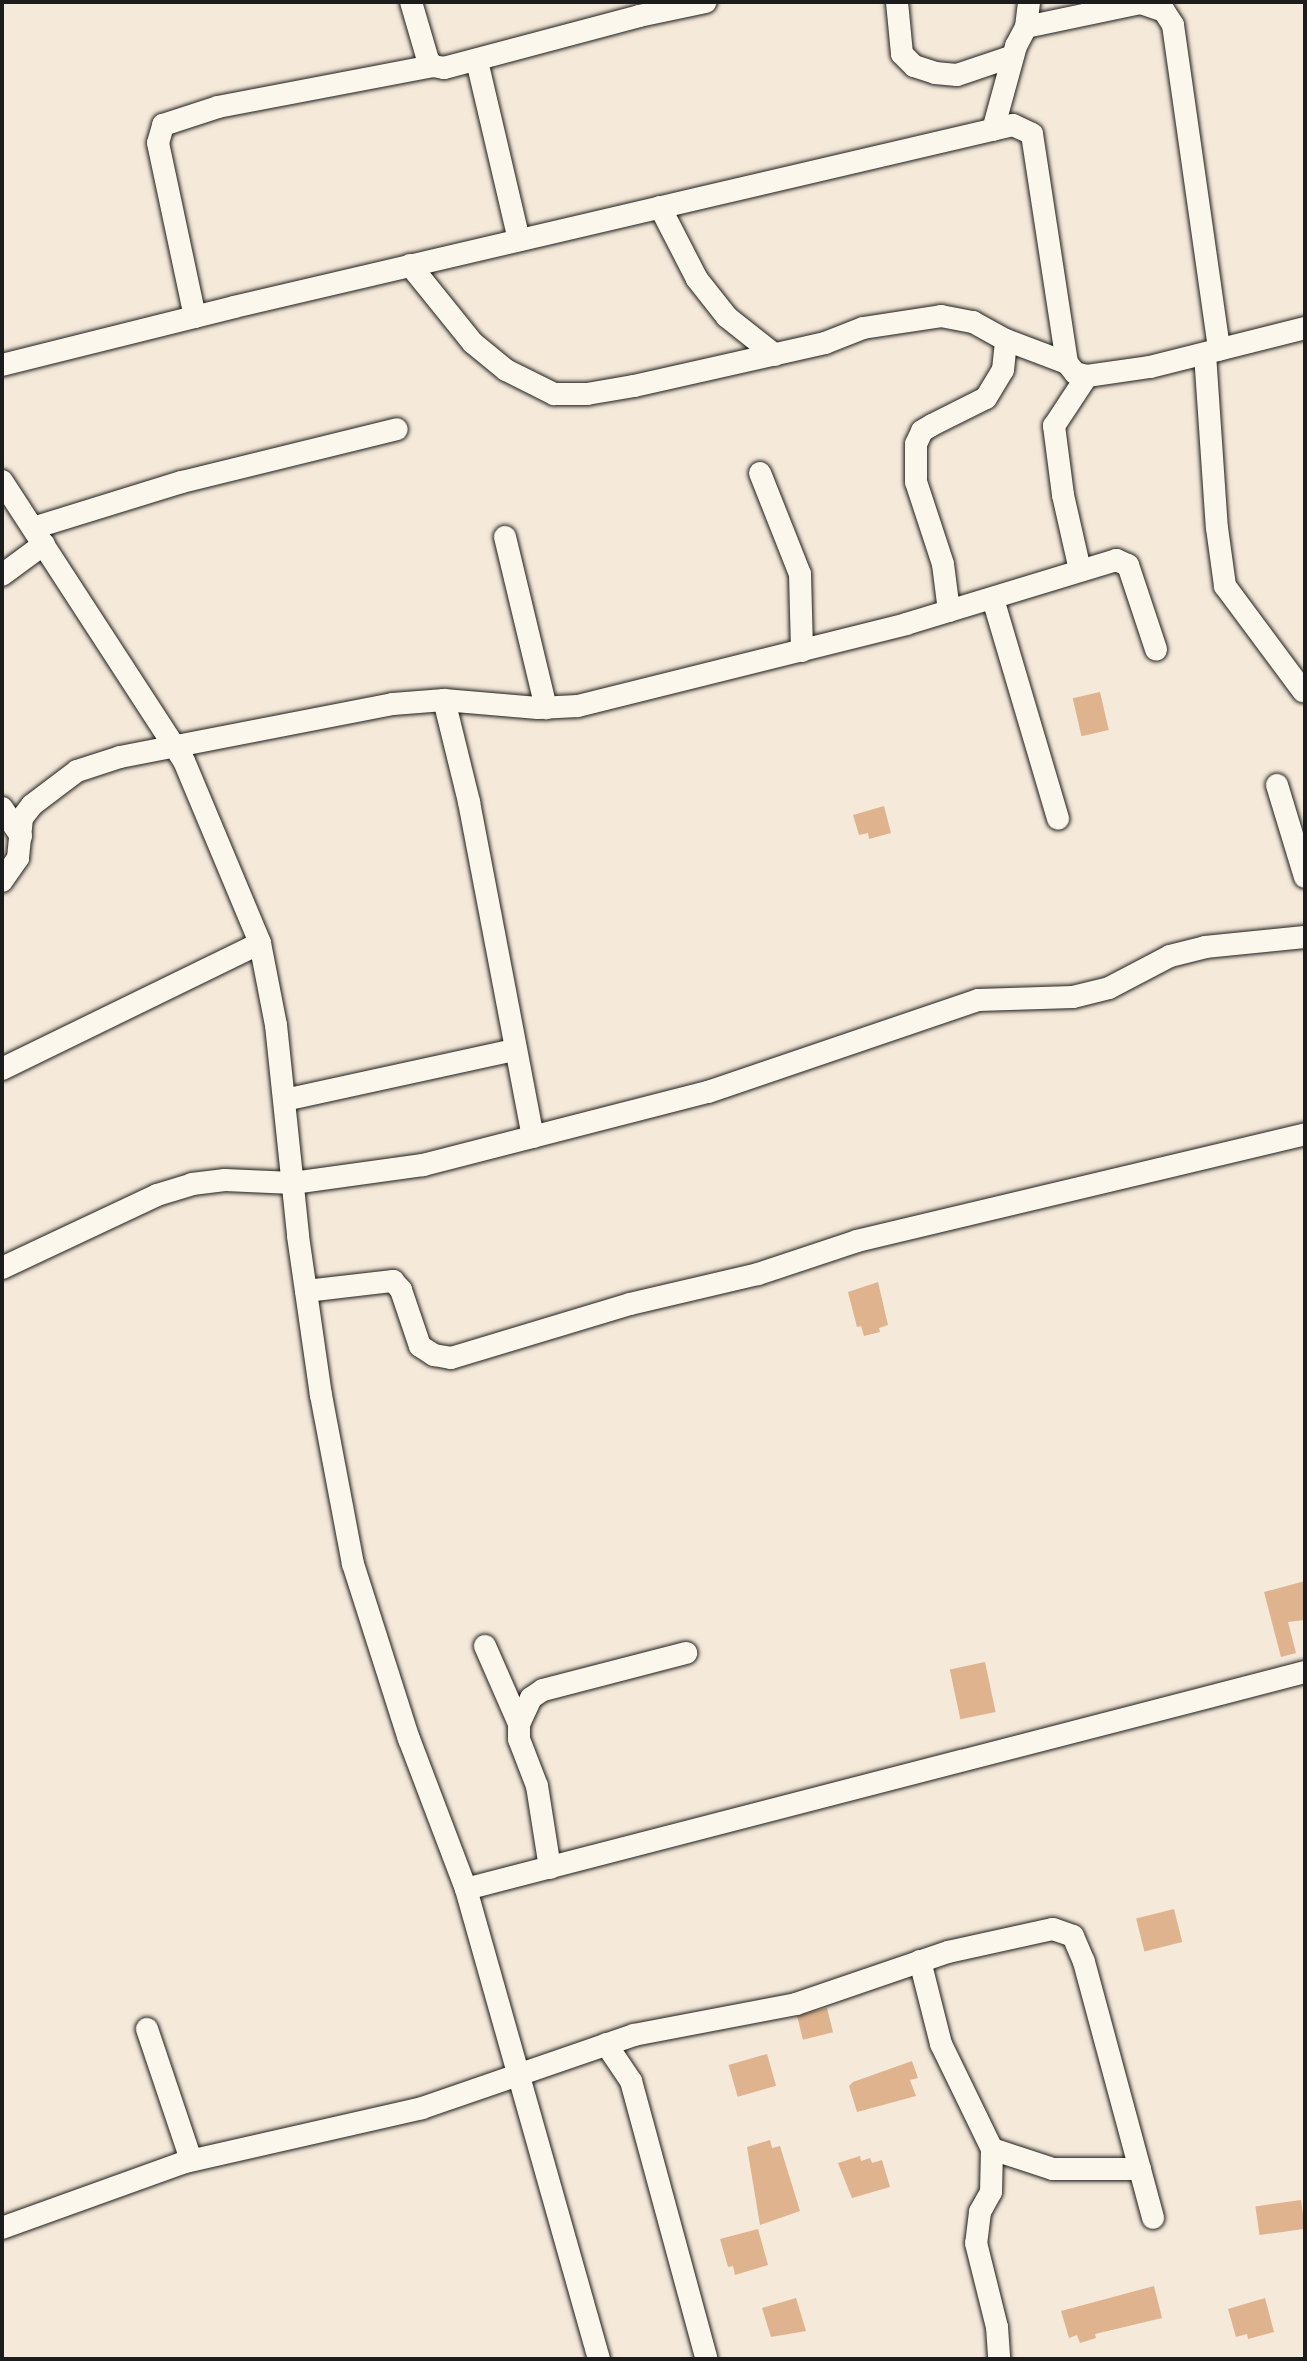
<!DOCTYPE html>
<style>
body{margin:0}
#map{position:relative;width:1307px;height:2361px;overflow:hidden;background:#f5e9d9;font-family:Mynerve,sans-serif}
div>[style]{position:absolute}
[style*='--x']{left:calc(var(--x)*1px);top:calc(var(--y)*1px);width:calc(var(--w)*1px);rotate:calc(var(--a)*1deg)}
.building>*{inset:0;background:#deb38e;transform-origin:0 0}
.roads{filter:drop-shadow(0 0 2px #1c1c1c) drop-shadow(0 0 2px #1c1c1c)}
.street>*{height:22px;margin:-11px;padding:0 11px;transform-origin:11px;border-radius:11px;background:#fbf7ec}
span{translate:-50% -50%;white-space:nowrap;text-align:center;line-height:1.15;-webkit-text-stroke:8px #fbf7ec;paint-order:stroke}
.frame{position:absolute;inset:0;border:4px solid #1c1c1c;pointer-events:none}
</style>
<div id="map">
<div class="building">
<i style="left:1100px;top:692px;width:39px;height:28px;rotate:77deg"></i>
<i style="clip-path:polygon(884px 806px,891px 833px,869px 839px,868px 833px,859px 835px,853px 815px)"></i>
<i style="clip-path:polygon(878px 1282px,888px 1325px,879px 1328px,880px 1332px,864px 1336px,861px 1326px,857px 1327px,848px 1292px)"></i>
<i style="clip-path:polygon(1305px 1581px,1305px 1620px,1288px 1622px,1296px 1653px,1281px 1657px,1264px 1592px)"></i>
<i style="left:985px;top:1662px;width:51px;height:36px;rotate:78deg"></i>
<i style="left:1174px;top:1909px;width:34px;height:39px;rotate:76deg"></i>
<i style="left:827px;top:2008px;width:25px;height:31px;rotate:76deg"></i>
<i style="left:767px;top:2054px;width:33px;height:40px;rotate:74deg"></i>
<i style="clip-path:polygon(912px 2061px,918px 2078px,910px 2080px,916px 2096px,857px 2112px,849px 2086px,853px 2082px)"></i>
<i style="clip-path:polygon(770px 2140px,772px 2148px,780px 2146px,800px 2211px,760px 2225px,747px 2147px)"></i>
<i style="clip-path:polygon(860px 2156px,861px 2161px,870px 2158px,872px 2163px,882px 2160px,890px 2187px,852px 2198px,838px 2163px)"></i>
<i style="left:1301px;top:2200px;width:29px;height:46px;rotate:82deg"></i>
<i style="clip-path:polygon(758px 2229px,768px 2265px,735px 2275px,733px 2266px,728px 2267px,720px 2239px)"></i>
<i style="clip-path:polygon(1154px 2286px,1162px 2318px,1095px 2334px,1096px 2338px,1080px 2343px,1077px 2335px,1069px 2338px,1061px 2311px)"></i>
<i style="clip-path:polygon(796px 2298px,806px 2331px,771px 2337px,762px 2308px)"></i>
<i style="clip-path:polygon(1265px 2298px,1274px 2332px,1248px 2339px,1247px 2334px,1236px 2337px,1228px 2309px)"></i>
</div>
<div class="roads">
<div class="street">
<i style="--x:411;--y:2;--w:60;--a:73.7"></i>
<i style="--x:428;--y:60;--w:8;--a:50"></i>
<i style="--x:433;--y:66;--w:11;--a:10"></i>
<i style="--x:444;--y:68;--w:202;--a:-14.9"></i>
<i style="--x:639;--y:16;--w:68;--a:-11.8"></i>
<i style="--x:897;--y:2;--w:52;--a:84.5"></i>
<i style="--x:902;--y:54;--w:17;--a:45"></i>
<i style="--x:914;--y:66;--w:22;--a:18"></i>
<i style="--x:935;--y:73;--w:22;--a:5"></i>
<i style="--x:957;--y:75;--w:59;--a:-18.7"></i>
<i style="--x:1026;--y:27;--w:117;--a:-11.8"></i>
<i style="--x:1141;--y:3;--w:24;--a:19"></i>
<i style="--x:1164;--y:11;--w:17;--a:57"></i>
<i style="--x:1173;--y:25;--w:328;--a:81.9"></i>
<i style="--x:477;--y:61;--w:184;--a:76.8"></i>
<i style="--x:993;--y:130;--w:87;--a:-74.7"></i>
<i style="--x:1016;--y:46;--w:21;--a:-62"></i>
<i style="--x:1026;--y:27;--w:25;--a:-83"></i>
<i style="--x:660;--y:207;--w:81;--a:62.8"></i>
<i style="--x:697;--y:279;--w:48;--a:51.7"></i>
<i style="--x:727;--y:317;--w:61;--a:38.4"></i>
<i style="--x:410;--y:265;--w:100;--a:51.1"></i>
<i style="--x:473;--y:343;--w:43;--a:39.3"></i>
<i style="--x:506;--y:370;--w:54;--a:26.6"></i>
<i style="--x:554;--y:394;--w:33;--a:0"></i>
<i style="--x:587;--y:394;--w:48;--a:-9.7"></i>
<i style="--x:634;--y:386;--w:196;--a:-12.7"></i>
<i style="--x:825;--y:343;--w:41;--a:-21.5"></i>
<i style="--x:863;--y:328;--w:79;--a:-8.7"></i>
<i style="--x:941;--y:316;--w:33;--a:11"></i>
<i style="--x:973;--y:322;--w:38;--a:29"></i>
<i style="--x:1006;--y:340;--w:65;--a:20.7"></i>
<i style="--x:195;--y:317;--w:178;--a:-102"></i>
<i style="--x:158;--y:143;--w:19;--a:-74"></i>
<i style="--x:163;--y:125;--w:58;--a:-18.1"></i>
<i style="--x:218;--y:107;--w:219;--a:-10.8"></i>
<i style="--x:1205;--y:354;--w:174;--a:86.1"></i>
<i style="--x:1217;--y:528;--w:59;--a:82.1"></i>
<i style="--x:1225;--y:586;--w:131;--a:53.4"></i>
<i style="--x:2;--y:365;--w:239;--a:-14"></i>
<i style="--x:234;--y:307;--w:800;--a:-13.15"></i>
<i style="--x:1013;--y:125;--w:21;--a:25"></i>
<i style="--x:1032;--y:134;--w:232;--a:81.3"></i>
<i style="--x:1067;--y:363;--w:13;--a:51"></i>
<i style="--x:1075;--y:373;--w:12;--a:14"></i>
<i style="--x:1087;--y:376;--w:64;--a:-8.1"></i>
<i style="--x:1150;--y:367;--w:160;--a:-14.1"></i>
<i style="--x:760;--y:473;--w:109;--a:68.4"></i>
<i style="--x:800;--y:574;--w:77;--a:88.5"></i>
<i style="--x:2;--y:481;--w:334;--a:57"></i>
<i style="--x:184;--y:761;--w:197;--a:67.3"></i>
<i style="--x:260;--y:943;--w:84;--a:79"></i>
<i style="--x:276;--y:1025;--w:212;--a:84"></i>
<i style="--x:298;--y:1236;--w:161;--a:81.8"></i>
<i style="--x:321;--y:1395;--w:172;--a:79.3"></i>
<i style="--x:353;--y:1564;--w:184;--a:72.3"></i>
<i style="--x:409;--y:1739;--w:160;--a:69.2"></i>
<i style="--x:466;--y:1889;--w:488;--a:74.2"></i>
<i style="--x:33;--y:528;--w:156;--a:-17.2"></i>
<i style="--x:182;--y:482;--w:221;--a:-13.8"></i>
<i style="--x:505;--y:537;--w:176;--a:76.5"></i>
<i style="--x:1080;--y:570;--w:77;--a:-102.8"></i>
<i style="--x:1063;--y:495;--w:70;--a:-97.4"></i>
<i style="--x:1054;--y:426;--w:60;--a:-56.6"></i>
<i style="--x:2;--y:575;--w:52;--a:-36.4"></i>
<i style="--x:993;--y:599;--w:229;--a:73.5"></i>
<i style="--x:949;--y:611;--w:47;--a:-97.3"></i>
<i style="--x:943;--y:564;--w:86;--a:-108.2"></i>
<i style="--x:916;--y:482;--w:38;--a:-90"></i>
<i style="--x:916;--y:444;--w:14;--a:-65"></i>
<i style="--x:922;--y:431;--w:12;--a:-31"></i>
<i style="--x:932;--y:425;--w:60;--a:-26.6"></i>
<i style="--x:986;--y:398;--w:33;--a:-59"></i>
<i style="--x:1003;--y:370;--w:30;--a:-84"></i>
<i style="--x:444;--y:700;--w:105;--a:76.2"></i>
<i style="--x:469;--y:802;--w:341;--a:79.2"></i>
<i style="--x:1277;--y:785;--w:96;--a:73.1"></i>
<i style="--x:2;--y:808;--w:34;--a:56"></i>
<i style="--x:2;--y:881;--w:28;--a:-55"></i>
<i style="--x:18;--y:858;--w:40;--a:-84.3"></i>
<i style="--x:22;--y:818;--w:16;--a:-52"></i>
<i style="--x:32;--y:805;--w:56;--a:-37.1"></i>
<i style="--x:77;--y:771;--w:45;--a:-18"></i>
<i style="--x:120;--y:757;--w:278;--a:-11"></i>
<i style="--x:393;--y:704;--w:51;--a:-4.5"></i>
<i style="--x:444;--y:700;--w:94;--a:4.9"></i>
<i style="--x:538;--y:708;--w:40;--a:-2.9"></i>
<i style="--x:578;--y:706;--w:338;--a:-14"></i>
<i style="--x:906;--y:624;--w:220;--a:-16.9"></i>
<i style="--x:1116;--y:560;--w:13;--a:23"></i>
<i style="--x:1128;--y:565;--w:89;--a:71.6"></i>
<i style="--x:2;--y:1069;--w:287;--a:-26"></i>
<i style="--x:285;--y:1100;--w:234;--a:-12.3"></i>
<i style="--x:2;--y:1268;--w:171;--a:-25.2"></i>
<i style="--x:157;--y:1195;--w:37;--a:-17"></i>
<i style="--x:192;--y:1184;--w:33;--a:-7"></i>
<i style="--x:225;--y:1180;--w:68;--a:2.5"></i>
<i style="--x:293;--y:1183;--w:131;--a:-7.9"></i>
<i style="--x:423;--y:1165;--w:294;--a:-14.4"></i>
<i style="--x:708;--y:1092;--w:285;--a:-18.8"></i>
<i style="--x:978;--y:1000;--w:95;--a:-1.8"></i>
<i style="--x:1073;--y:997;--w:37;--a:-14"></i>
<i style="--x:1109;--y:988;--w:69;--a:-27.7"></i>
<i style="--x:1170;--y:956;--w:36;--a:-14"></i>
<i style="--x:1205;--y:947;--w:100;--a:-5.7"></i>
<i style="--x:306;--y:1291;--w:88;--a:-6.6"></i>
<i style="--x:393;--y:1281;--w:12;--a:48"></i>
<i style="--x:401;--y:1290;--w:59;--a:71.3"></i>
<i style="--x:420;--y:1346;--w:17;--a:33"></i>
<i style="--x:434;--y:1355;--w:17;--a:10"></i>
<i style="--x:451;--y:1358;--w:187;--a:-16.8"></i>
<i style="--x:630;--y:1304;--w:131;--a:-13.2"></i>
<i style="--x:758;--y:1274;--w:104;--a:-18.4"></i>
<i style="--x:857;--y:1241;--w:461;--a:-13.4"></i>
<i style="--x:485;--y:1646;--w:85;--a:66.4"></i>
<i style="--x:550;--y:1868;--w:83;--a:-99"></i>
<i style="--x:537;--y:1786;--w:50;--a:-111"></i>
<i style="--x:519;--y:1739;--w:15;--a:-90"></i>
<i style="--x:519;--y:1724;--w:29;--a:-65"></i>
<i style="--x:531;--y:1698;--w:14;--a:-34"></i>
<i style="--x:543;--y:1690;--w:148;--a:-14.5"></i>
<i style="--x:466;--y:1889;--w:867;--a:-14.5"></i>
<i style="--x:920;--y:1961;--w:86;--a:75.8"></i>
<i style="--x:941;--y:2044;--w:117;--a:64.1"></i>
<i style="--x:992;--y:2149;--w:43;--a:91.3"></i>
<i style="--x:991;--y:2192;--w:23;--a:119"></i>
<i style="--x:980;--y:2212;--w:31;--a:97"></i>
<i style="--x:976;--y:2243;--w:87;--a:76"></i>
<i style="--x:997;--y:2327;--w:32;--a:86"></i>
<i style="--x:147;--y:2029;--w:138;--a:71.4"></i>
<i style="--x:606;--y:2044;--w:45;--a:56"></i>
<i style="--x:631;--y:2081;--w:287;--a:74.8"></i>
<i style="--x:992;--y:2149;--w:64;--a:18.2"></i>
<i style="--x:1053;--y:2169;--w:87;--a:0"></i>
<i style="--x:2;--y:2228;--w:195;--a:-19.8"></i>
<i style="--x:185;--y:2162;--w:243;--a:-12.8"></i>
<i style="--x:422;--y:2108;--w:224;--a:-19"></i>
<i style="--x:634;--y:2035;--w:165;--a:-10.8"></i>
<i style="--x:796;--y:2004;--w:161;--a:-18.9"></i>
<i style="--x:948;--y:1952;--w:107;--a:-12.4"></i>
<i style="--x:1053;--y:1929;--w:21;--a:19"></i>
<i style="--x:1073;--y:1936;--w:28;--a:67"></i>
<i style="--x:1084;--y:1962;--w:265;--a:74.9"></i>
</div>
</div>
<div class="frame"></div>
</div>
